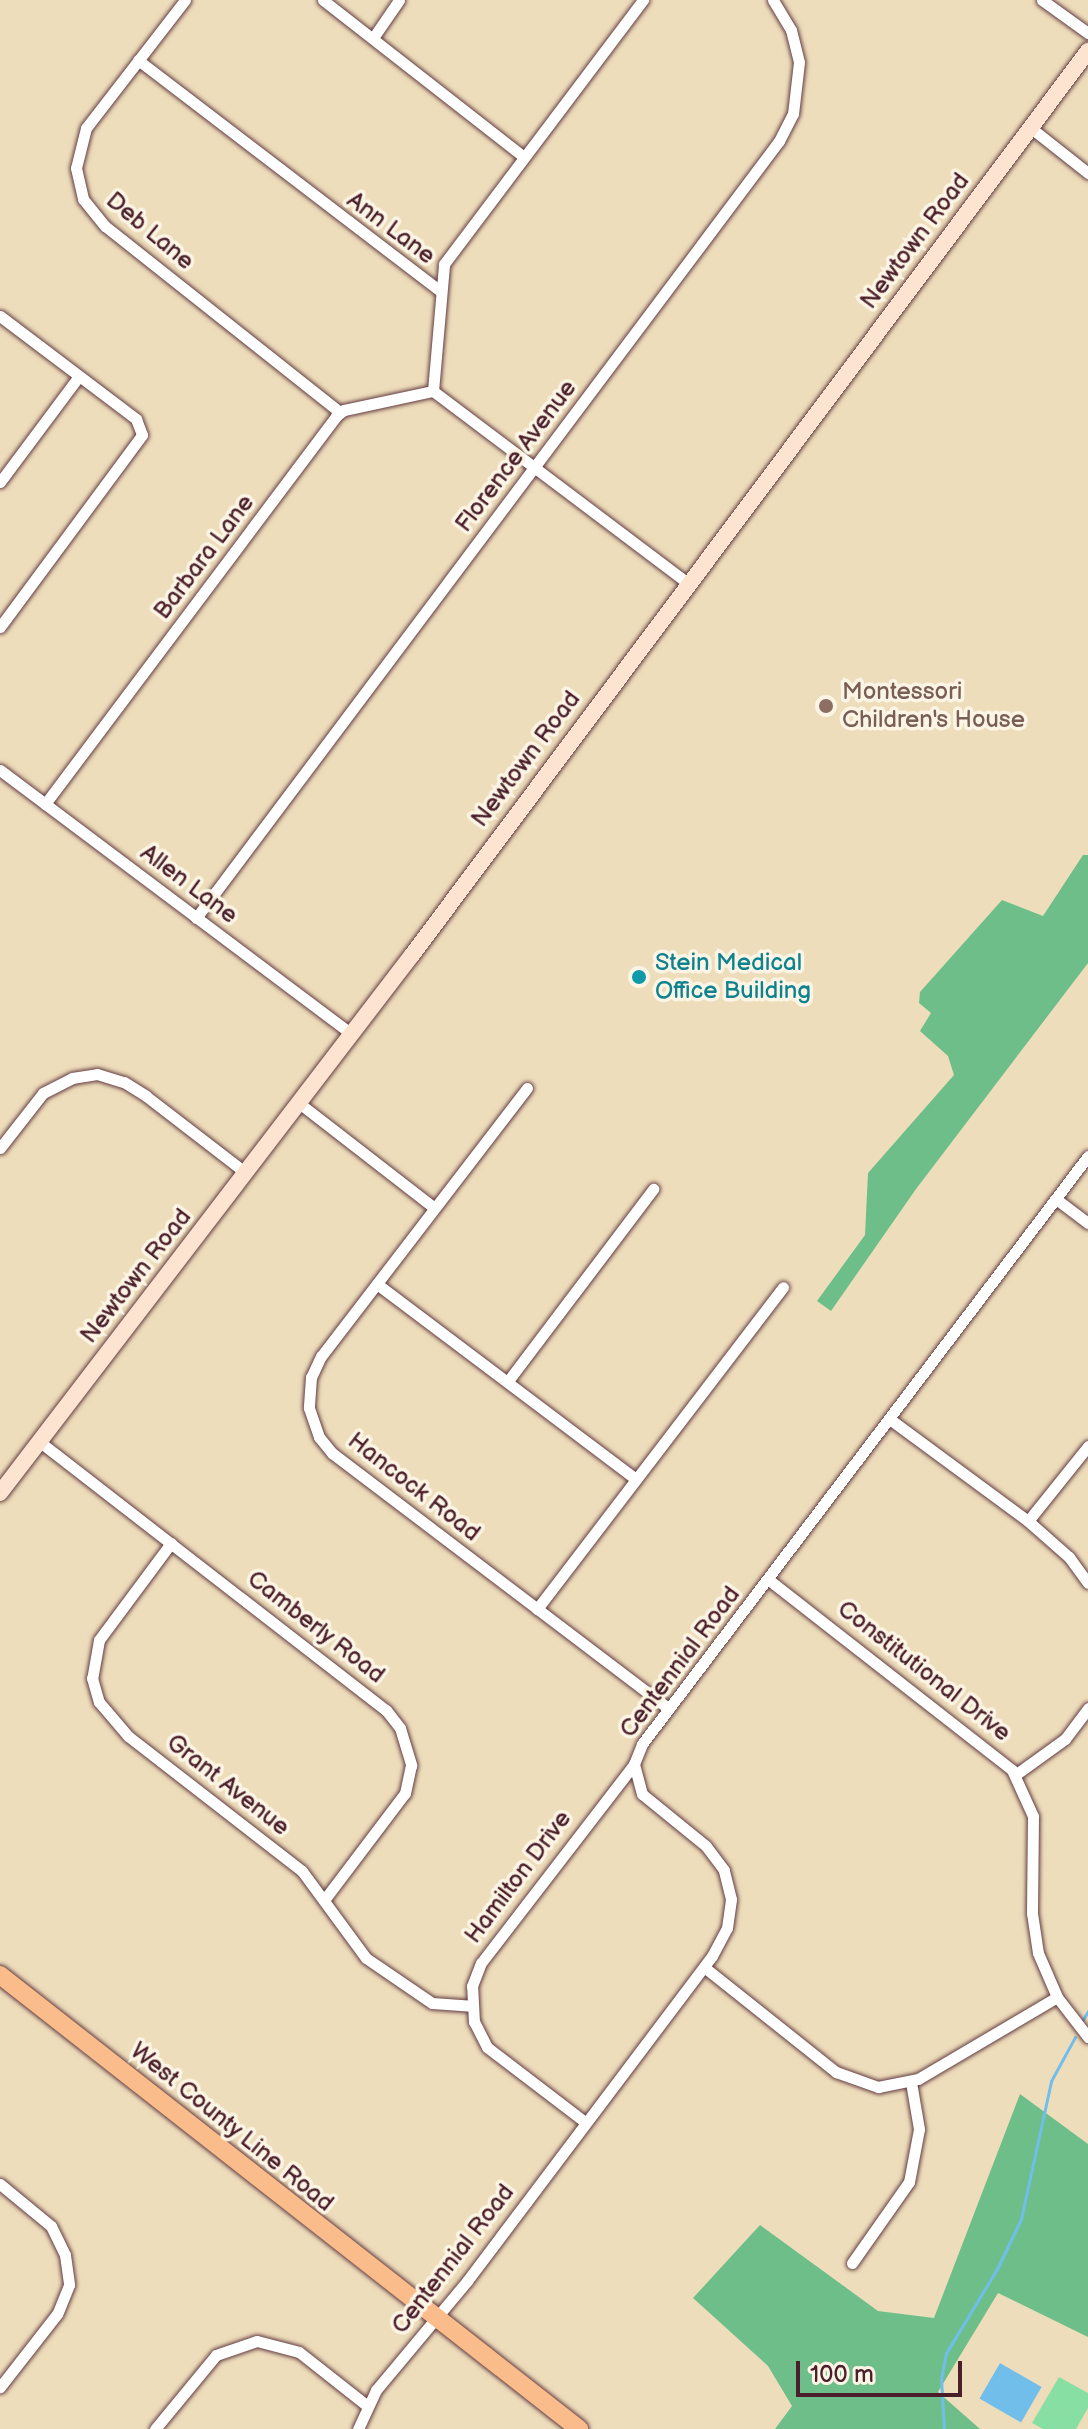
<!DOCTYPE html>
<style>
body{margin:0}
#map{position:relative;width:1088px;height:2429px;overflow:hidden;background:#edb;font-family:"Balsamiq Sans",sans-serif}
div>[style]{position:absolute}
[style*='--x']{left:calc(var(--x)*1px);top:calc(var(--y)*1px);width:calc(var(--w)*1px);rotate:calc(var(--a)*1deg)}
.green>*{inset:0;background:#88dfa4}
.forest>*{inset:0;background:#6ebe8a}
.water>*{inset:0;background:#71beeb;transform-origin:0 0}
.stream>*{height:3px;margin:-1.5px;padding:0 1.5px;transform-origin:1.5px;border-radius:1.5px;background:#71beeb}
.roads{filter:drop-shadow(0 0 2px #633c41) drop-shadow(0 0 2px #633c41)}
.street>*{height:11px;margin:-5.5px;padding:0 5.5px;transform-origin:5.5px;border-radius:5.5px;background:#fff}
.secondary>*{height:16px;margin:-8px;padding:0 8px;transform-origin:8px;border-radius:8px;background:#fde4d0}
.primary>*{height:18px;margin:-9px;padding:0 9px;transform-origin:9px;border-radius:9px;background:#f9bc8a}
.dots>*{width:22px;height:22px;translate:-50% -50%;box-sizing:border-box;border:4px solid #fcf5e5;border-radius:50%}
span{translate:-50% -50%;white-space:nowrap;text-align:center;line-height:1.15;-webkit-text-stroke:7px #fcf5e5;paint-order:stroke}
.street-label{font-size:24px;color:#4a1f2b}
.education-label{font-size:24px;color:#785e54}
.left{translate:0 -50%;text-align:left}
.culture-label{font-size:24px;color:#0d838f}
.scale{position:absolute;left:796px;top:2361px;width:166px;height:36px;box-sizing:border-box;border:4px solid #4a1f2b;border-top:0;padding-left:10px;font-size:24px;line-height:28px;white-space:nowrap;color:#4a1f2b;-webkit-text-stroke:6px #fcf5e5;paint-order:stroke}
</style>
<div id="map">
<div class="green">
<i style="clip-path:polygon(1059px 2377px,1088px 2393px,1088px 2408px,1076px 2429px,1043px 2429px,1032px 2423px)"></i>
</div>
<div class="forest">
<i style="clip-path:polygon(1083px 855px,1088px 855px,1088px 963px,916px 1189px,831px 1311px,817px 1301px,865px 1235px,868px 1173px,954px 1075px,948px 1056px,920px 1031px,931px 1013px,919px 1003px,920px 992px,1002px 900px,1043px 916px)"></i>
<i style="clip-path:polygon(1020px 2094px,1088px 2144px,1088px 2337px,998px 2293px,938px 2392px,980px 2429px,775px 2429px,792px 2406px,768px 2366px,693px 2298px,760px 2225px,878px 2311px,934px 2318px)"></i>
</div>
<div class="water">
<i style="left:1000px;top:2363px;width:48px;height:41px;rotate:30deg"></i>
</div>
<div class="stream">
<i style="--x:1082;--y:2021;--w:12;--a:-59"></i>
<i style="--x:944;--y:2429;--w:50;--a:-93.4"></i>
<i style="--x:941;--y:2379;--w:26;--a:-79"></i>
<i style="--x:946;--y:2353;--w:100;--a:-58.8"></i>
<i style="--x:998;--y:2267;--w:53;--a:-64.4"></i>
<i style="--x:1021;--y:2219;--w:141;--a:-77.7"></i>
<i style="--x:1051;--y:2081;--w:50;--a:-61.4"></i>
</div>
<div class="roads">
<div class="street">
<i style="--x:185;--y:0;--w:162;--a:127.7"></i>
<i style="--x:86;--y:128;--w:41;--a:104"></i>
<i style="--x:76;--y:168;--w:32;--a:77"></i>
<i style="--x:83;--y:199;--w:35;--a:51"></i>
<i style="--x:105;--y:226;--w:300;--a:38.4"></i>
<i style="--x:323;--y:0;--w:255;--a:38"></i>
<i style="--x:1042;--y:0;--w:57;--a:35.7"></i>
<i style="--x:373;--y:38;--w:46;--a:-55.6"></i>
<i style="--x:138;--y:60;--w:379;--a:37.4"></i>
<i style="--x:1031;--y:128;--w:73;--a:38.3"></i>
<i style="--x:0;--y:316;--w:171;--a:37.1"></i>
<i style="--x:136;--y:419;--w:17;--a:69"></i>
<i style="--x:142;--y:435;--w:239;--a:126.5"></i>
<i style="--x:433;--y:391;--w:127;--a:-85"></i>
<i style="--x:444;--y:264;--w:331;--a:-53"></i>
<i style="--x:433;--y:391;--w:319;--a:37"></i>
<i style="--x:0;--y:482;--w:132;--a:-53.3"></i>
<i style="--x:0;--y:770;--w:439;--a:36.9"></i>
<i style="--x:45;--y:804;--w:485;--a:-53.1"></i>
<i style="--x:336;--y:416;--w:10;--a:-37"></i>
<i style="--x:344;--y:410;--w:91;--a:-12.1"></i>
<i style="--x:196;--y:918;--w:971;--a:-53.12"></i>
<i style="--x:779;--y:141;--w:30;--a:-63"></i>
<i style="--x:793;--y:114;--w:52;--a:-83.4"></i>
<i style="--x:799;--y:62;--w:33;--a:-104"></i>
<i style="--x:791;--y:30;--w:35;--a:-121"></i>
<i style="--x:527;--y:1088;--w:338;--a:127.5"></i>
<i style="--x:321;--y:1356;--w:23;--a:115"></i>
<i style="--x:311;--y:1377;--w:31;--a:94"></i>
<i style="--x:309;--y:1408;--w:31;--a:71"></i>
<i style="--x:319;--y:1437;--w:21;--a:51"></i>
<i style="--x:332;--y:1453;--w:423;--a:37.2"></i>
<i style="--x:299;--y:1103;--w:170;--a:37.8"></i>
<i style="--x:0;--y:1148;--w:70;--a:-52"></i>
<i style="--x:43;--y:1093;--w:33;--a:-27"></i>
<i style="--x:72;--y:1078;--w:25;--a:-9"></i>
<i style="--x:97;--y:1074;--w:28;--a:17"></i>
<i style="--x:124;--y:1082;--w:26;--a:32"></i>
<i style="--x:146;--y:1096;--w:126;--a:37.6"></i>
<i style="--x:1056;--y:1199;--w:40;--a:37"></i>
<i style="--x:377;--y:1284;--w:324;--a:37"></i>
<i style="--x:508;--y:1381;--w:241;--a:-52.9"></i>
<i style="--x:891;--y:1420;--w:170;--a:36.4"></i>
<i style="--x:1028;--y:1521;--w:55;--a:41.3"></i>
<i style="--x:1069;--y:1557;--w:32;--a:54"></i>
<i style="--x:40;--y:1442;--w:438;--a:37.8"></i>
<i style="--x:386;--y:1710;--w:23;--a:52"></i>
<i style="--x:400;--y:1728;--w:39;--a:73"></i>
<i style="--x:411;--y:1765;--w:29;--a:102"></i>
<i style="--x:405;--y:1793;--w:134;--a:127.1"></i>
<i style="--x:1028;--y:1521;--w:96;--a:-51.3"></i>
<i style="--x:171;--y:1543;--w:121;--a:126.6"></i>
<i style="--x:99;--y:1640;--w:39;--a:100"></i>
<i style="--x:92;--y:1678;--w:25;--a:74"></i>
<i style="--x:99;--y:1702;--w:45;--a:49.5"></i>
<i style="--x:128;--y:1736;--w:220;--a:37.8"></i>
<i style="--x:302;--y:1871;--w:108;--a:53.7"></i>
<i style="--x:366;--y:1958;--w:80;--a:34.3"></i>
<i style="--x:432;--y:2003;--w:39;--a:4"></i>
<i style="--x:769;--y:1580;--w:308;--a:38"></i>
<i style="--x:1012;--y:1770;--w:51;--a:65.5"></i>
<i style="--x:1033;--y:1816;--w:97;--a:90.6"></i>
<i style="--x:1032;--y:1913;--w:40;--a:81.5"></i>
<i style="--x:1038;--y:1953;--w:48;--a:66.6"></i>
<i style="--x:1057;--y:1997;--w:51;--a:52.2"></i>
<i style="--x:537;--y:1609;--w:405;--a:-52.6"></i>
<i style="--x:1015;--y:1775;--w:62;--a:-35.8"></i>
<i style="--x:1065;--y:1739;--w:39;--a:-53"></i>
<i style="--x:704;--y:1967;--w:169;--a:38.5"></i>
<i style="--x:836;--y:2072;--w:45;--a:19.7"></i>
<i style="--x:878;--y:2087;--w:41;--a:-11.3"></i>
<i style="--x:918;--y:2079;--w:161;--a:-30.5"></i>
<i style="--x:585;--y:2122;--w:123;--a:-142.6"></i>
<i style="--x:487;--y:2047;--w:28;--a:-117"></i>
<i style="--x:474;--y:2022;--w:36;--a:-93"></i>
<i style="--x:472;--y:1986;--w:25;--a:-69"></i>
<i style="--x:481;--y:1963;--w:251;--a:-52.4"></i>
<i style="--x:0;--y:2184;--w:66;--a:39.5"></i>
<i style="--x:51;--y:2226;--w:32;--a:64"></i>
<i style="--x:65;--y:2255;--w:30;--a:82"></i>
<i style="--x:69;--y:2285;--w:31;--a:112"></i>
<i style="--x:57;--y:2314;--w:93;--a:128"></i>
<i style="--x:852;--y:2263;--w:99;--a:-54.9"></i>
<i style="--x:909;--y:2182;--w:54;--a:-79.3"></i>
<i style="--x:919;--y:2129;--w:48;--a:-99.7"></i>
<i style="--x:155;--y:2429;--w:96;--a:-50.5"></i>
<i style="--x:216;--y:2355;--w:43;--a:-18.9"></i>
<i style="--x:257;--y:2341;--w:43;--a:14.7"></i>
<i style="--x:299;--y:2352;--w:85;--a:38.3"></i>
<i style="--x:358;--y:2429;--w:43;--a:-65.2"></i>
<i style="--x:376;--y:2390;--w:142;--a:-50.1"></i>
<i style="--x:467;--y:2281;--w:407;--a:-53"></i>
<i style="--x:712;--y:1956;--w:32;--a:-62"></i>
<i style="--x:727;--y:1928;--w:29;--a:-82"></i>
<i style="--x:731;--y:1899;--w:30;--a:-104"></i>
<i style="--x:724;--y:1870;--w:30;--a:-127"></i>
<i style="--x:706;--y:1846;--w:82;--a:-140.9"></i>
<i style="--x:642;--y:1794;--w:31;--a:-105"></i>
<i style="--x:634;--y:1764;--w:22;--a:-68"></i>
<i style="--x:642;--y:1744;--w:738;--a:-52.82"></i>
</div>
<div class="secondary">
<i style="--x:0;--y:1493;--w:678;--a:-52.56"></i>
<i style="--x:412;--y:955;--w:1129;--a:-53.21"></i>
</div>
<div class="primary">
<i style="--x:0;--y:1975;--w:736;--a:38.1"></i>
</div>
</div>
<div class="dots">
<i style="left:826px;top:706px;background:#8d6e63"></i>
<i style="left:639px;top:977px;background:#0f9aa8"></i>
</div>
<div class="street-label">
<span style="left:391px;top:228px;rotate:37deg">Ann Lane</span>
<span style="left:150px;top:231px;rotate:40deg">Deb Lane</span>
<span style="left:915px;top:241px;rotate:-53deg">Newtown Road</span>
<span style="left:516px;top:456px;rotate:-53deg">Florence Avenue</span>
<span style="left:204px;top:557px;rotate:-53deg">Barbara Lane</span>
<span style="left:526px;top:759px;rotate:-53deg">Newtown Road</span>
<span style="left:189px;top:884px;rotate:37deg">Allen Lane</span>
<span style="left:136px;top:1276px;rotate:-52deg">Newtown Road</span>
<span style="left:414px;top:1487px;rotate:38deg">Hancock Road</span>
<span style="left:316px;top:1627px;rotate:38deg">Camberly Road</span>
<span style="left:680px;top:1662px;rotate:-53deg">Centennial Road</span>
<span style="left:924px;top:1671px;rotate:38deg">Constitutional Drive</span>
<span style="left:228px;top:1785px;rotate:38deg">Grant Avenue</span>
<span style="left:518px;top:1877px;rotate:-53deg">Hamilton Drive</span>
<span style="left:232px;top:2127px;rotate:39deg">West County Line Road</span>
<span style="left:453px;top:2259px;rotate:-52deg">Centennial Road</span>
</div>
<div class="education-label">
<span class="left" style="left:842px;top:706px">Montessori<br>Children's House</span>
</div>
<div class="culture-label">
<span class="left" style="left:655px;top:977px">Stein Medical<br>Office Building</span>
</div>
<div class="scale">100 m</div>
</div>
